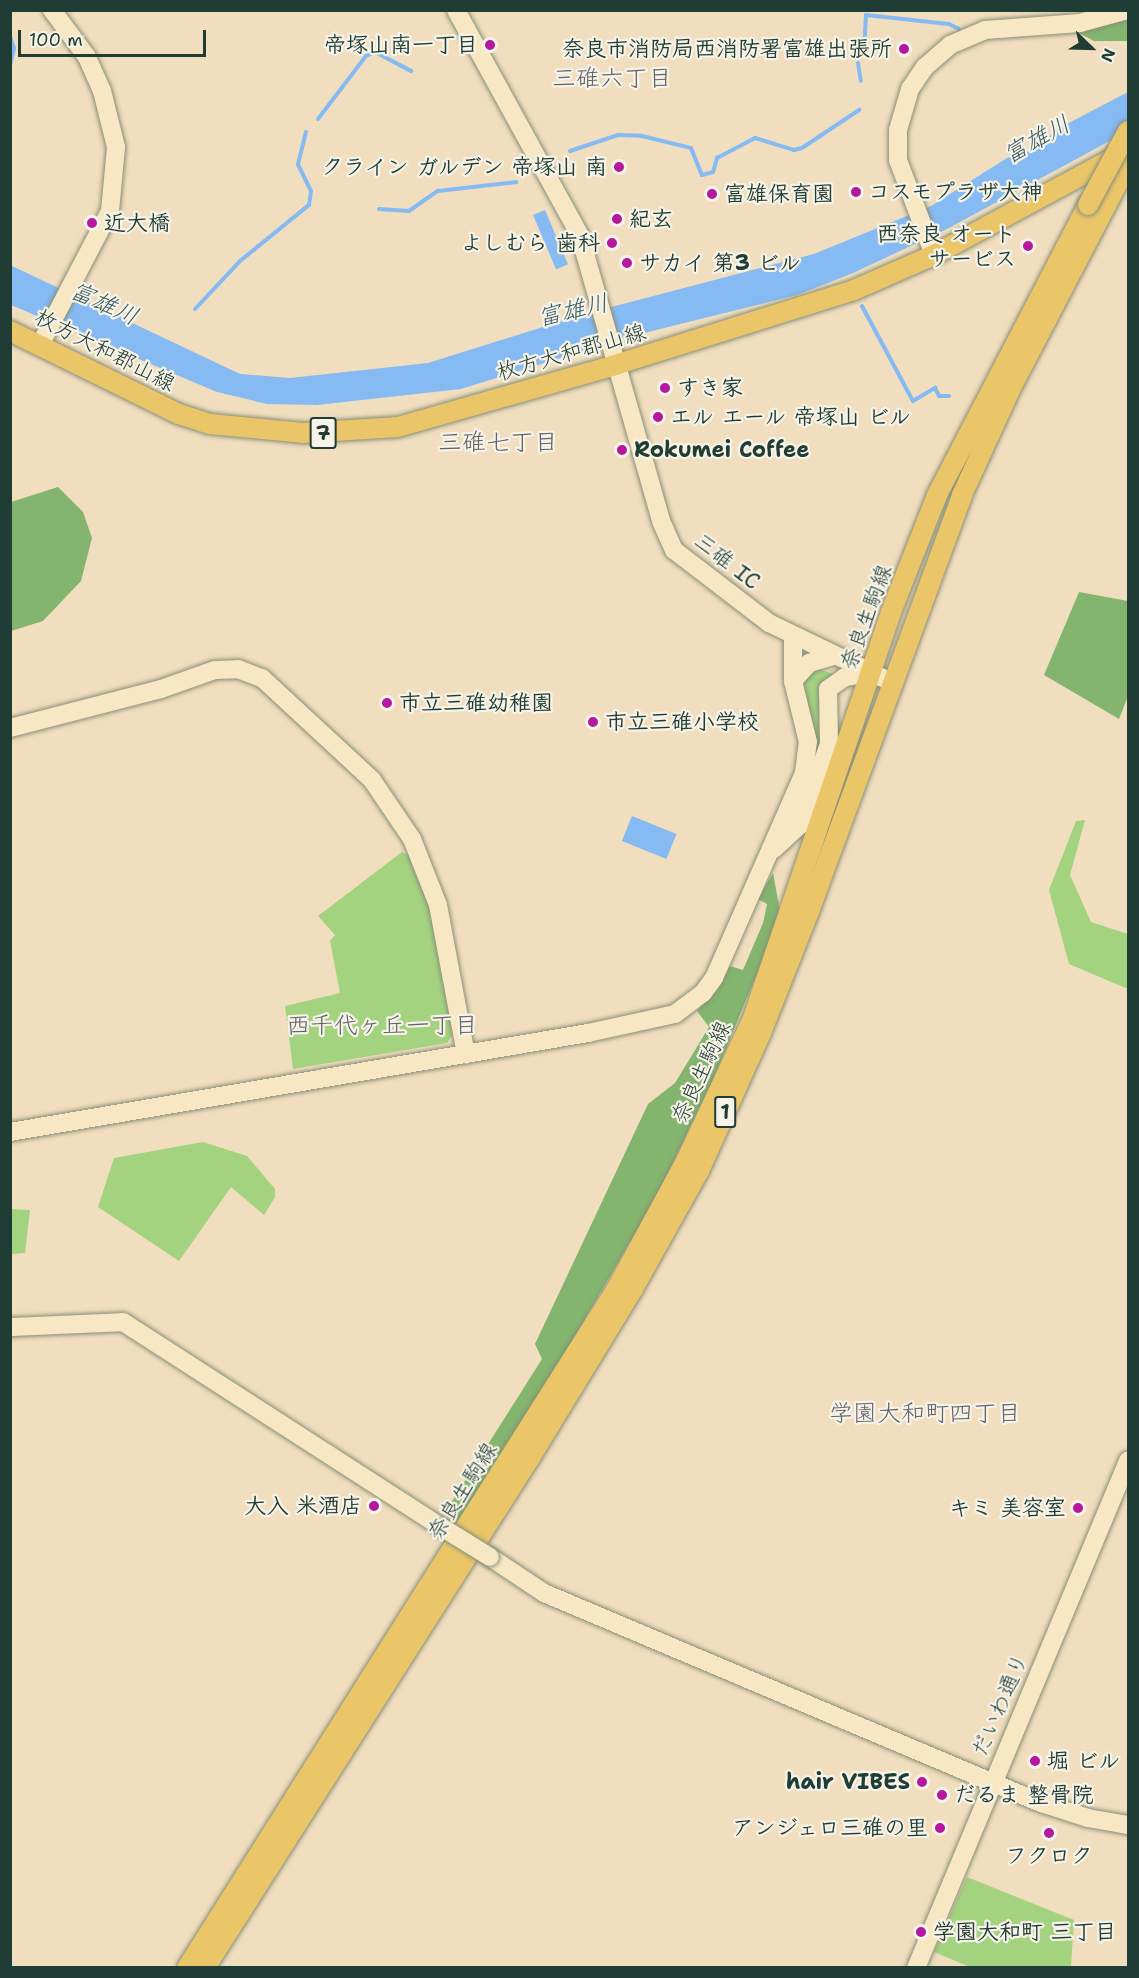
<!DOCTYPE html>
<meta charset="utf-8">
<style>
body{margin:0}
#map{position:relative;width:1139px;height:1978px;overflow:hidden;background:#f0debe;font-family:"Shantell Sans","Klee One",sans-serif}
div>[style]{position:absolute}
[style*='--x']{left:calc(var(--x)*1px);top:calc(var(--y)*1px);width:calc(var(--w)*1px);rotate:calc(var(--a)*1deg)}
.green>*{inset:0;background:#a4d380}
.forest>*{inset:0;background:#83b56e}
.water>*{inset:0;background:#85baf3;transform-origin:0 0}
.stream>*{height:4px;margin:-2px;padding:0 2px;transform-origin:2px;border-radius:2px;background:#85baf3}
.roads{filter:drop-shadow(0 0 2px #888e79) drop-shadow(0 0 2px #888e79)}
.secondary>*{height:18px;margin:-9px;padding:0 9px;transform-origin:9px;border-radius:9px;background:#f7e8c3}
.primary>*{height:20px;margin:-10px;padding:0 10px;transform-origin:10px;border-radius:10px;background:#ebc669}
.bridges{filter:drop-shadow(0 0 2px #888e79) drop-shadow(0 0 2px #888e79)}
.secondary-bridge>*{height:18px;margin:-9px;padding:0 9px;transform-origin:9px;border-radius:9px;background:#f7e8c3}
.primary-bridge>*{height:20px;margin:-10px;padding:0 10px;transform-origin:10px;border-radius:10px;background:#ebc669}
.dots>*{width:16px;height:16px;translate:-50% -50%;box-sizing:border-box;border:3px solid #f7f3e8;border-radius:50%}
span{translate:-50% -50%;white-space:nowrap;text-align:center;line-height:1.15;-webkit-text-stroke:4.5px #f7f3e8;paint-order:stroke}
.shield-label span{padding:2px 4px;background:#f7f3e8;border:2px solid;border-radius:4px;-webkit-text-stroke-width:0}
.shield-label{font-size:21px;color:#1f3d34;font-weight:700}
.poi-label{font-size:22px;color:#1f3d34;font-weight:700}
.right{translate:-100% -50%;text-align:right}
.left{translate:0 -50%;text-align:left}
.street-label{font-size:22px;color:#1f3d34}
.neighbourhood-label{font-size:24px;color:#62646c}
.water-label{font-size:24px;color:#385c64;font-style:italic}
.frame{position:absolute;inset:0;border:12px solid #1f3d34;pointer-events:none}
.north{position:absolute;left:1061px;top:18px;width:60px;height:60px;-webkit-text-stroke:4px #f7f3e8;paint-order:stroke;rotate:113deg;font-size:16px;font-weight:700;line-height:24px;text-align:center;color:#1f3d34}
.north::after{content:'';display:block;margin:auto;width:21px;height:27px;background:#1f3d34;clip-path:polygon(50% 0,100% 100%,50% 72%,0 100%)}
.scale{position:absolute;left:18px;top:30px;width:188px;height:27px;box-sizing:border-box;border:3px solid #1f3d34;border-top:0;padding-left:8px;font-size:18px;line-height:21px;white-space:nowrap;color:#1f3d34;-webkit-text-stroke:4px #f7f3e8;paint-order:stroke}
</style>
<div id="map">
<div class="green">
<i style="clip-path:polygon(818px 669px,834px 674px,818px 694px,826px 734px,808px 778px,804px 679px)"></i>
<i style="clip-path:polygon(1085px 820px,1070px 875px,1091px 922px,1128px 934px,1128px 989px,1069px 964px,1049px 890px,1076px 821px)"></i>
<i style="clip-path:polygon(402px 852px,410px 856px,429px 904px,453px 1034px,447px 1043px,293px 1069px,285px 1006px,340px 993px,330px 941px,335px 935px,318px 916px)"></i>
<i style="clip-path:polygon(203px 1142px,247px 1156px,275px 1189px,275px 1197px,264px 1215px,231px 1187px,179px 1261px,98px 1207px,114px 1158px)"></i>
<i style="clip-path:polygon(10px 1209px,30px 1210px,25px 1253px,11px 1254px)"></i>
<i style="clip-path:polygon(967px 1877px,1074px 1920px,1071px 1967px,970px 1967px,934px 1952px)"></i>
</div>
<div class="forest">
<i style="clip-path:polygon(1128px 20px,1128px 41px,1094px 41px,1077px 32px)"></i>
<i style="clip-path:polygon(58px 487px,83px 512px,92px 538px,81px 581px,43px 621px,11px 631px,11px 502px)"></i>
<i style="clip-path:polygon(1079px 592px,1128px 601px,1128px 696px,1119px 719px,1044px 675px)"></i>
<i style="clip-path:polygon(773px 873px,781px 916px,715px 1075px,658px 1194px,550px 1379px,458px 1523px,444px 1514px,542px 1359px,535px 1344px,648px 1104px,675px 1083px,709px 1027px,697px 1011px,719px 987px,730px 966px,743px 970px,763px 923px,767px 904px,758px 899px)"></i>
</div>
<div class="water">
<i style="clip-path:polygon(1128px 92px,1128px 131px,947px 229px,853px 273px,797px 295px,628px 337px,461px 389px,317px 405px,267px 404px,217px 392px,11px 305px,10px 265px,240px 374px,290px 378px,428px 363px,581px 315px,814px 254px,931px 206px,1007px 158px,1027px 152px,1063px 126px)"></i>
<i style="left:545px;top:210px;width:59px;height:13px;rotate:67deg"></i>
<i style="left:632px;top:816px;width:48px;height:27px;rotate:22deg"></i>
</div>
<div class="stream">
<i style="--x:10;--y:36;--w:13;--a:72"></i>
<i style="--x:14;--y:48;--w:17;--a:103"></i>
<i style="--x:864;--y:52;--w:37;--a:-87"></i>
<i style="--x:866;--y:15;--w:83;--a:6.2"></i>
<i style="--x:949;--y:24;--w:11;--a:27"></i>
<i style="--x:858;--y:63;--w:18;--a:81"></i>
<i style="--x:318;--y:119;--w:79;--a:-52.7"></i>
<i style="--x:366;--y:56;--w:10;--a:-24"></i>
<i style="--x:375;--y:52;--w:41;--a:27.8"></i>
<i style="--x:570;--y:151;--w:51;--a:-18.4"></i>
<i style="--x:618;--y:135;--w:24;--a:2"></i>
<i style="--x:642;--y:136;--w:50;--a:13.8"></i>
<i style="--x:691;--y:148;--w:29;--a:68"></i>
<i style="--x:702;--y:175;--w:11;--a:-15"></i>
<i style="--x:713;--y:172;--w:15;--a:-74"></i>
<i style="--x:717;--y:158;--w:43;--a:-27.8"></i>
<i style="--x:755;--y:138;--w:41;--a:17.1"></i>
<i style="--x:794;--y:150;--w:8;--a:-14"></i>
<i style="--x:802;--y:148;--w:69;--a:-33.7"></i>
<i style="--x:379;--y:209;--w:30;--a:4"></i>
<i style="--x:409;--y:211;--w:35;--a:-35"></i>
<i style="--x:438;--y:191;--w:79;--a:-6.6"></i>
<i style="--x:862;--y:306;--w:108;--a:61.8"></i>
<i style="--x:913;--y:401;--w:26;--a:-31"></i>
<i style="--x:935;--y:388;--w:9;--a:63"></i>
<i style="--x:939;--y:396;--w:10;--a:0"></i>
<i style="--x:195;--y:309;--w:66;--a:-46.8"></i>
<i style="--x:240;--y:261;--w:89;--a:-39.1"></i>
<i style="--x:309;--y:205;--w:14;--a:-82"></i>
<i style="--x:311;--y:191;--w:30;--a:-116"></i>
<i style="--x:298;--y:164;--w:33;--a:-76"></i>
</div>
<div class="roads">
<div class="secondary">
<i style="--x:456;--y:10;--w:258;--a:61.2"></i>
<i style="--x:580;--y:236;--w:296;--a:74.1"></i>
<i style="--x:661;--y:521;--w:32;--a:66"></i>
<i style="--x:674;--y:550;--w:120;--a:37.5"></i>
<i style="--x:769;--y:623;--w:136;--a:25.8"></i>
<i style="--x:934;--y:255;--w:102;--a:-110.8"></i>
<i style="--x:898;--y:160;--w:30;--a:-90"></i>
<i style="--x:898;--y:130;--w:43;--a:-73.7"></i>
<i style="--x:910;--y:89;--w:27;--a:-56"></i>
<i style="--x:925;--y:67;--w:33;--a:-41"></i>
<i style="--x:950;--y:45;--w:38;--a:-23"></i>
<i style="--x:985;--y:30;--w:95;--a:-4.2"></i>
<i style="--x:1080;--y:23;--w:50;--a:-15.2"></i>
<i style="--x:41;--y:343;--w:149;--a:-62.4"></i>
<i style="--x:110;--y:211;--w:64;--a:-84.6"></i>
<i style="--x:116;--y:147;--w:58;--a:-104"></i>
<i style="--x:102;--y:91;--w:37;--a:-114"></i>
<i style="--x:87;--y:57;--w:59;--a:-126.7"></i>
<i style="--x:793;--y:681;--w:24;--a:-48"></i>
<i style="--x:809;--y:663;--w:26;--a:-16"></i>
<i style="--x:10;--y:728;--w:156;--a:-14.5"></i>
<i style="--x:161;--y:689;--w:57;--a:-19.4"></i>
<i style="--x:215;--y:670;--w:23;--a:-2"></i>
<i style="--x:238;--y:669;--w:26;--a:21"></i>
<i style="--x:262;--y:678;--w:150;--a:42.8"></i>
<i style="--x:372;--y:780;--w:71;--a:55.9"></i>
<i style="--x:412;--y:839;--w:71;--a:68.5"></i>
<i style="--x:438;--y:905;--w:152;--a:79.4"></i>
<i style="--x:774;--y:849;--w:35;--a:-43"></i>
<i style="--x:800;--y:825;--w:86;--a:-70.3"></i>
<i style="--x:829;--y:744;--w:55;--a:-91"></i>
<i style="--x:828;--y:689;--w:21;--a:-35"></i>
<i style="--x:845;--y:677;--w:26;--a:-9"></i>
<i style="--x:10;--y:1132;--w:586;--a:-9.72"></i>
<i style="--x:588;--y:1033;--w:89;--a:-12.3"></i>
<i style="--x:675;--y:1014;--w:35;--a:-37"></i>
<i style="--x:703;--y:993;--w:19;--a:-54"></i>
<i style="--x:714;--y:978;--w:224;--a:-66.3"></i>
<i style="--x:804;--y:773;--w:31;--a:-83"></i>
<i style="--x:808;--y:742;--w:63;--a:-103.8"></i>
<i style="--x:793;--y:681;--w:45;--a:-90"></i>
<i style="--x:10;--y:1327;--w:113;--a:-2.5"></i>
<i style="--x:123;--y:1322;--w:381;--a:32.8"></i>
<i style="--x:490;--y:1557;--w:65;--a:33.7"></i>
<i style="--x:544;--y:1593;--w:540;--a:22.91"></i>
<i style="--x:1041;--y:1803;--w:49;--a:17.7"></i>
<i style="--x:1088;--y:1818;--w:41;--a:9.9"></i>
<i style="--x:916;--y:1968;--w:550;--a:-67.31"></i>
</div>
<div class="primary">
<i style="--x:10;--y:331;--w:188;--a:26.2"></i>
<i style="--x:179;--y:414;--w:33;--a:18"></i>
<i style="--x:210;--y:424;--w:93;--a:5.5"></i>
<i style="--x:303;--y:433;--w:95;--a:-3.6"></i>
<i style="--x:398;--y:427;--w:226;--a:-15.9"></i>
<i style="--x:615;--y:365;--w:250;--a:-17.4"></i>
<i style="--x:854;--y:290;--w:87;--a:-23.6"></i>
<i style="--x:934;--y:255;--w:213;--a:-28.4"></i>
<i style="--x:187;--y:1968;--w:802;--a:-57.68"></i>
<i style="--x:616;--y:1290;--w:149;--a:-61.5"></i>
<i style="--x:687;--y:1159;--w:156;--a:-64.9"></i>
<i style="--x:753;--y:1018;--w:429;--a:-71.2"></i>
<i style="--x:891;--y:612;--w:126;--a:-68.5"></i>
<i style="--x:937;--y:495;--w:327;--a:-62.5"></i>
<i style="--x:205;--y:1968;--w:607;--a:-57.51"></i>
<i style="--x:531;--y:1456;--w:196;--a:-58.6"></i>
<i style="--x:633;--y:1289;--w:135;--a:-60.8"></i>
<i style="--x:699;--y:1171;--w:151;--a:-65.8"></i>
<i style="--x:761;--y:1033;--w:133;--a:-68.4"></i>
<i style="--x:810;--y:909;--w:441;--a:-69.8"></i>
<i style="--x:962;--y:495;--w:118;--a:-65.4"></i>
<i style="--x:1011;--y:388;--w:254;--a:-62.5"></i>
</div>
</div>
<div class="bridges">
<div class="secondary-bridge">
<i style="--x:443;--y:1528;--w:55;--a:31.7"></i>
</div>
<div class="primary-bridge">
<i style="--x:1088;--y:205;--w:84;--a:-61.6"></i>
</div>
</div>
<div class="dots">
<i style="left:490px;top:45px;background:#b5179e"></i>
<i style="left:904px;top:49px;background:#b5179e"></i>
<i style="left:619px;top:167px;background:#b5179e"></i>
<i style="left:856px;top:192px;background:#b5179e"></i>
<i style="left:712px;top:194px;background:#b5179e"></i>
<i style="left:617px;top:219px;background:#b5179e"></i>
<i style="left:92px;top:223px;background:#b5179e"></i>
<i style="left:612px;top:243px;background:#b5179e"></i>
<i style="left:1028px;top:246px;background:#b5179e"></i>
<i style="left:627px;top:263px;background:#b5179e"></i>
<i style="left:665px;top:388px;background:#b5179e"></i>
<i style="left:658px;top:417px;background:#b5179e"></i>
<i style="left:622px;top:450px;background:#b5179e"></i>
<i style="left:387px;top:703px;background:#b5179e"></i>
<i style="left:593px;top:722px;background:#b5179e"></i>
<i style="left:374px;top:1506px;background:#b5179e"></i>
<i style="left:1078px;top:1508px;background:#b5179e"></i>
<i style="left:1035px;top:1761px;background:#b5179e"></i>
<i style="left:922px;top:1782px;background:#b5179e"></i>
<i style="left:942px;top:1795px;background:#b5179e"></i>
<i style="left:940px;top:1828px;background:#b5179e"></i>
<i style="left:1049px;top:1833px;background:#b5179e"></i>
<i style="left:921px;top:1932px;background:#b5179e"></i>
</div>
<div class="shield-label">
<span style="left:323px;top:433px">7</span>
<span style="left:725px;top:1112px">1</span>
</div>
<div class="poi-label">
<span class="right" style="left:478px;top:45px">帝塚山南一丁目</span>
<span class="right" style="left:892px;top:49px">奈良市消防局西消防署富雄出張所</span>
<span class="right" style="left:607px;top:167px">クライン ガルデン 帝塚山 南</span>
<span class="left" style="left:868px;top:192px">コスモプラザ大神</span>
<span class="left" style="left:724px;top:194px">富雄保育園</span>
<span class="left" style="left:629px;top:219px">紀玄</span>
<span class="left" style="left:104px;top:223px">近大橋</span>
<span class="right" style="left:1016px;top:246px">西奈良 オート<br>サービス</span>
<span class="right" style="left:600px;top:243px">よしむら 歯科</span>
<span class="left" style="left:639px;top:263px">サカイ 第3 ビル</span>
<span class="left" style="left:677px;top:388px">すき家</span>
<span class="left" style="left:670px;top:417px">エル エール 帝塚山 ビル</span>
<span class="left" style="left:634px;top:450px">Rokumei Coffee</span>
<span class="left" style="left:399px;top:703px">市立三碓幼稚園</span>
<span class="left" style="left:605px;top:722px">市立三碓小学校</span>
<span class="right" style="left:362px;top:1506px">大入 米酒店</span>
<span class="right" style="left:1066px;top:1508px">キミ 美容室</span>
<span class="left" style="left:1047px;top:1761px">堀 ビル</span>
<span class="right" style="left:910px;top:1782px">hair VIBES</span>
<span class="left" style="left:954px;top:1795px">だるま 整骨院</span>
<span class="right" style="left:928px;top:1828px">アンジェロ三碓の里</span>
<span style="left:1049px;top:1856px">フクロク</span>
<span class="left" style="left:933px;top:1932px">学園大和町 三丁目</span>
</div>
<div class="street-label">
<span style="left:105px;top:350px;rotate:27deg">枚方大和郡山線</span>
<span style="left:571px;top:352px;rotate:-16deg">枚方大和郡山線</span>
<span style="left:727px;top:561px;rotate:38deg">三碓 IC</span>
<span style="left:866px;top:617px;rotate:-70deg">奈良生駒線</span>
<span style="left:701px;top:1072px;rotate:-65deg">奈良生駒線</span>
<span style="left:462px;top:1491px;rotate:-58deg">奈良生駒線</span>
<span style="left:1000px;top:1705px;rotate:-67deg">だいわ通り</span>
</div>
<div class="neighbourhood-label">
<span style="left:612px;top:79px">三碓六丁目</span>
<span style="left:498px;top:443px">三碓七丁目</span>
<span style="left:382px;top:1026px">西千代ヶ丘一丁目</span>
<span style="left:925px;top:1414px">学園大和町四丁目</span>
</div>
<div class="water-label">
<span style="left:1037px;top:140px;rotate:-29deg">富雄川</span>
<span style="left:104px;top:304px;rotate:24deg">富雄川</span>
<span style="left:573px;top:311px;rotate:-13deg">富雄川</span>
</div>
<div class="frame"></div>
<div class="north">N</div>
<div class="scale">100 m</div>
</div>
